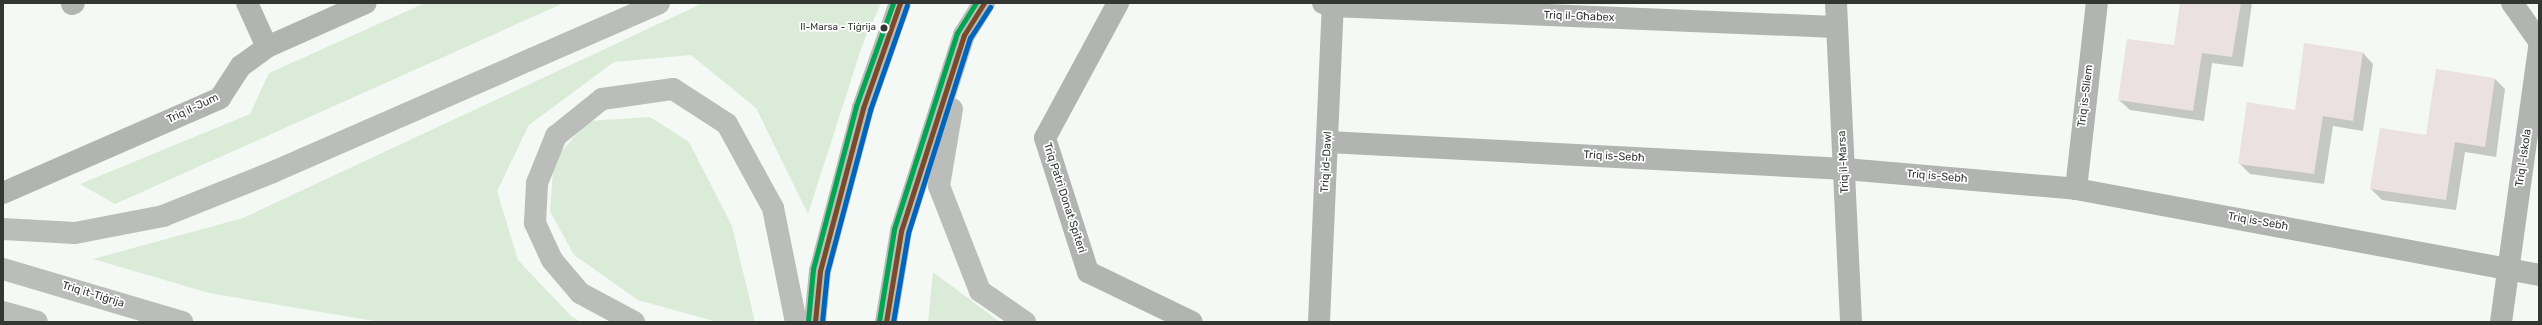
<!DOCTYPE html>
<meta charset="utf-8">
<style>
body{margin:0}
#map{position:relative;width:2542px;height:325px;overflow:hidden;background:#f5f9f5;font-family:Rubik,sans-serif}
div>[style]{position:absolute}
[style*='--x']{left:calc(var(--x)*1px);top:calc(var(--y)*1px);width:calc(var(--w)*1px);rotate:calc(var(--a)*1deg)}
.green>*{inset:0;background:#daebd8}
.shadow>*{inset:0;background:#0003}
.building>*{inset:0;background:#ebe0e2}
.minor>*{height:22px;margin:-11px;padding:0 11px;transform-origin:11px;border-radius:11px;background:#b2b4b2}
.highway>*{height:22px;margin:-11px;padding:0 11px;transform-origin:11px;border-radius:11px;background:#babdba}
.bus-1>*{height:5px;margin:-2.5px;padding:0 2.5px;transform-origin:2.5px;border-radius:2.5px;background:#7a4b2a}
.bus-2>*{height:5px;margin:-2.5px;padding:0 2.5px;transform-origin:2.5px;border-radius:2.5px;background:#0065bd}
.bus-3>*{height:5px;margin:-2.5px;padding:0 2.5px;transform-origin:2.5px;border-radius:2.5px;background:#00a651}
.dots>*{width:11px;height:11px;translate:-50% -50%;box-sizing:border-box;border:2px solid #fff;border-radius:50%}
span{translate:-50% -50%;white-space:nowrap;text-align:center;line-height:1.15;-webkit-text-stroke:3.5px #fff;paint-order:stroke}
.bus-label{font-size:10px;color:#333633}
.right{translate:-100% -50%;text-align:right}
.street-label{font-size:11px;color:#333633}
.frame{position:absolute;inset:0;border:4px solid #333633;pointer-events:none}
</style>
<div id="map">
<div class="green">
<i style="clip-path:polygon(425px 3px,564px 3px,115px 204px,80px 184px,250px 114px,269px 73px)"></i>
<i style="clip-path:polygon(703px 3px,881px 3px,862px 46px,808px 214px,756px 108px,691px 55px,614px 62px,529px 125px,497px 191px,518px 260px,571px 316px,581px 322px,380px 322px,209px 293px,93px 259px,243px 218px)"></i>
<i style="clip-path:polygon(650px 117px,689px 142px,732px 226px,755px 322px,717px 322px,638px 300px,574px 255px,550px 211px,554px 160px,588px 121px)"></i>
<i style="clip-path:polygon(933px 272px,1000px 322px,928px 322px)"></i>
</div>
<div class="shadow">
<i style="clip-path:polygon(2181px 3px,2252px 3px,2243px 67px,2212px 63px,2204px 121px,2130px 110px,2119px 100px,2175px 47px)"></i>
<i style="clip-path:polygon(2363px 53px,2373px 64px,2363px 131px,2333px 126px,2324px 184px,2250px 174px,2239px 163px)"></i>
<i style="clip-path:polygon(2495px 79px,2505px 89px,2496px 157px,2465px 152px,2456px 210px,2382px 200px,2371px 189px)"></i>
</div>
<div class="building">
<i style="clip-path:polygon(2180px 3px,2241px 3px,2232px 57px,2202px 53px,2193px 111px,2118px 100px,2127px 39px,2174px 45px)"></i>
<i style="clip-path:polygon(2304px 43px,2363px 52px,2353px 121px,2323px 116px,2314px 174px,2238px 164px,2247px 102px,2295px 110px)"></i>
<i style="clip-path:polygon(2436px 69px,2495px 78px,2485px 147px,2455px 142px,2446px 200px,2370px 189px,2380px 128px,2426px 135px)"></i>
</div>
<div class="minor">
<i style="--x:247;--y:3;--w:48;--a:65.6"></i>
<i style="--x:1118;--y:3;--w:153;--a:118.4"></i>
<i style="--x:1045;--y:138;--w:141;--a:72.2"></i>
<i style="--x:1088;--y:272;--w:115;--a:25.7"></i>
<i style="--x:1323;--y:3;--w:9;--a:18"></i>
<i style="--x:1332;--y:6;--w:503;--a:2.39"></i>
<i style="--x:1836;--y:3;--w:319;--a:87.3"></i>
<i style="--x:2512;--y:3;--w:47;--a:54.6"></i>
<i style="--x:72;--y:4;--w:2;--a:-27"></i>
<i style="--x:1328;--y:142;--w:518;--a:2.99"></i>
<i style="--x:1845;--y:169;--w:232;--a:4.9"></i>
<i style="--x:2076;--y:189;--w:471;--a:10.5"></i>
<i style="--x:2076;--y:189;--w:187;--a:-83.6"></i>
<i style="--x:3;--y:193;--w:237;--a:-23.6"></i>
<i style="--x:220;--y:98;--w:38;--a:-57"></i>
<i style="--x:241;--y:66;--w:32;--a:-36"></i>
<i style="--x:267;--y:47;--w:108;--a:-24"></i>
<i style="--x:1319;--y:322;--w:319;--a:-87.5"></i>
<i style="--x:2501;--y:322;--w:277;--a:-82.1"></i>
</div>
<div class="highway">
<i style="--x:952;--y:109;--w:78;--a:99.6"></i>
<i style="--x:939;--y:186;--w:113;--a:68.7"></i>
<i style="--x:980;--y:291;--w:55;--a:34.6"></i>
<i style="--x:3;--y:229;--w:72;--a:3.2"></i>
<i style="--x:75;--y:233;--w:90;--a:-10.9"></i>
<i style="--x:163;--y:216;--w:118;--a:-21.8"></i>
<i style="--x:273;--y:172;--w:421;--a:-23.6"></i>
<i style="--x:3;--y:269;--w:187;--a:16.5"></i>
<i style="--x:3;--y:312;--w:35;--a:16"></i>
<i style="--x:634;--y:322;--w:61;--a:-151.8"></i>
<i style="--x:580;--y:293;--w:43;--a:-130.3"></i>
<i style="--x:552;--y:260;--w:41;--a:-114.7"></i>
<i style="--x:535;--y:223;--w:40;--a:-87.1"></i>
<i style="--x:537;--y:183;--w:51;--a:-68"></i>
<i style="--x:556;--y:136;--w:59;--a:-38.8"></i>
<i style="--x:602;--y:99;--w:72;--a:-8"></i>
<i style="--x:673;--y:89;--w:64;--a:32.9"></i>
<i style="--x:727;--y:124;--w:96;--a:61.3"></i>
<i style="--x:773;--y:208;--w:116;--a:78.6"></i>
<i style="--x:815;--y:322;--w:51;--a:-84.4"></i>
<i style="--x:820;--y:271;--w:169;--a:-75.2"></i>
<i style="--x:863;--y:108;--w:111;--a:-70.6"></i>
<i style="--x:886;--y:322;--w:92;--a:-80.6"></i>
<i style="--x:901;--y:231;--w:206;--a:-72.2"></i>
<i style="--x:964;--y:35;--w:38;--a:-58"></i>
</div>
<div class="bus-1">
<i style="--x:815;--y:322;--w:51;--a:-84.4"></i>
<i style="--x:820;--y:271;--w:169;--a:-75.2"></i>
<i style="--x:863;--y:108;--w:111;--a:-70.6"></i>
<i style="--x:886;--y:322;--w:92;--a:-80.6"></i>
<i style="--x:901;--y:231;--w:206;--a:-72.2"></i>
<i style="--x:964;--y:35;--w:38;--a:-58"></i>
</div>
<div class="bus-2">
<i style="--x:822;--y:322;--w:50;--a:-84.3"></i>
<i style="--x:827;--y:272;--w:168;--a:-75.1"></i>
<i style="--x:870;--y:110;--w:111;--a:-70.6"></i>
<i style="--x:893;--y:322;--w:90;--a:-80.4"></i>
<i style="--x:908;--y:233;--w:205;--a:-72.4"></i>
<i style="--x:970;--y:38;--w:37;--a:-57"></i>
</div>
<div class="bus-3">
<i style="--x:808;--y:321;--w:52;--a:-84.5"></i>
<i style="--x:813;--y:269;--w:169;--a:-75.2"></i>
<i style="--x:856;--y:106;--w:109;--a:-70.2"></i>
<i style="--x:879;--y:321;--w:93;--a:-80.7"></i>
<i style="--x:894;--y:229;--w:206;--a:-72.2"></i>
<i style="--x:957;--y:33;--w:36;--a:-58"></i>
</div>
<div class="dots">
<i style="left:884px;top:28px;background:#333633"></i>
</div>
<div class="bus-label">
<span class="right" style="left:876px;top:28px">Il-Marsa - Tiġrija</span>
</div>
<div class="street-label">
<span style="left:1579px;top:17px;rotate:2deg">Triq il-Għabex</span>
<span style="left:2086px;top:96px;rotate:-83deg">Triq is-Sliem</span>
<span style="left:193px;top:109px;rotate:-25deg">Triq il-Jum</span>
<span style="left:1614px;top:157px;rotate:3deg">Triq is-Sebħ</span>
<span style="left:2524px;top:158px;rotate:-82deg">Triq l-Iskola</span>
<span style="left:1327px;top:162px;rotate:-87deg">Triq id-Dawl</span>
<span style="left:1844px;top:162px;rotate:-93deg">Triq il-Marsa</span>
<span style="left:1937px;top:177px;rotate:5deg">Triq is-Sebħ</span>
<span style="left:1064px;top:198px;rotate:72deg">Triq Patri Donat Spiteri</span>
<span style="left:2258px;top:222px;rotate:10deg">Triq is-Sebħ</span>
<span style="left:93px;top:295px;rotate:17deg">Triq it-Tiġrija</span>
</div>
<div class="frame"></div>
</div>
